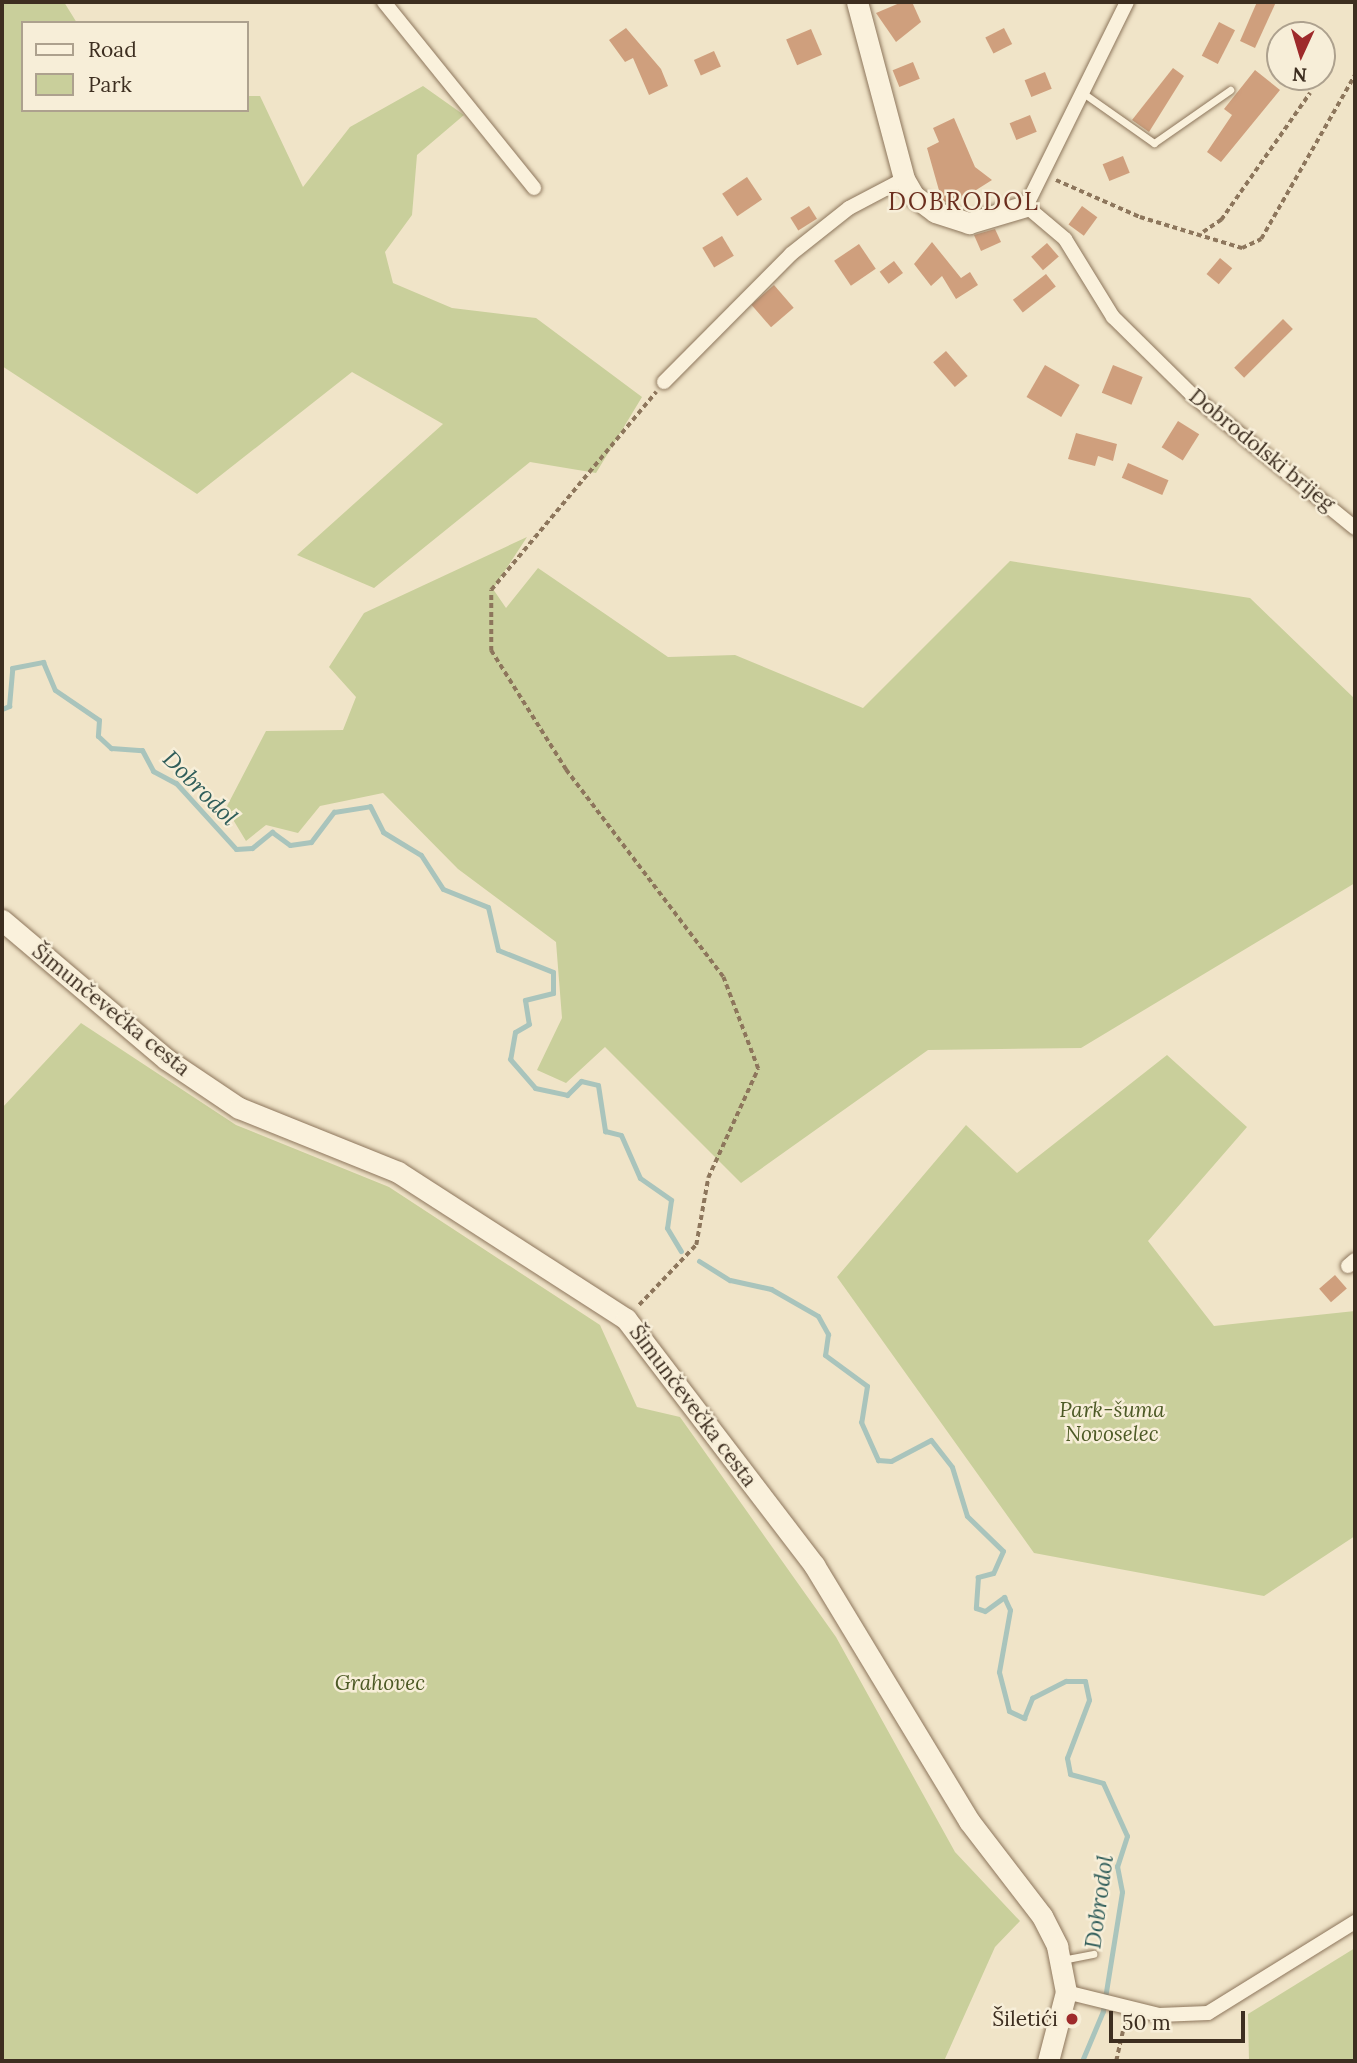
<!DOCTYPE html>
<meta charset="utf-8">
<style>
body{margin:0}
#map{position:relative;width:1357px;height:2063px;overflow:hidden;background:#f0e4c8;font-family:Lora,serif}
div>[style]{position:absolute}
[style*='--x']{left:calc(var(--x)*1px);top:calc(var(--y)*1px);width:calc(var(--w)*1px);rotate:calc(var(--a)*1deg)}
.green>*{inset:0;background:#c9cf9b}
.stream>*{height:5px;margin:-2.5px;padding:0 2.5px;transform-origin:2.5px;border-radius:2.5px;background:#a9c4bc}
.building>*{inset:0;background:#cf9f7d;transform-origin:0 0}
.path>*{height:3.5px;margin-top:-1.75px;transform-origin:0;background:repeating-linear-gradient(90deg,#8d765c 0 5px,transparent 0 8.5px)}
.roads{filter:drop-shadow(0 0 2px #8d765c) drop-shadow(0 0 2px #8d765c)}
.lane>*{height:7px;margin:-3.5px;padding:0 3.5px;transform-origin:3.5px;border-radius:3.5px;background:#faf1dc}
.street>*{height:14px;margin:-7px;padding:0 7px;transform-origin:7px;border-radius:7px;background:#faf1dc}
.secondary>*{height:21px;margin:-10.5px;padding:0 10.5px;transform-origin:10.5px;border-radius:10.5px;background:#faf1dc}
.dots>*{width:19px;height:19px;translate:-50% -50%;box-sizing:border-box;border:4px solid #f7eed8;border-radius:50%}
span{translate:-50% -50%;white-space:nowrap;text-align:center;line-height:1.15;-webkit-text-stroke:5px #f7eed8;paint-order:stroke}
.street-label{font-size:21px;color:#3d2e20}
.park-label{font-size:21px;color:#4d5a26;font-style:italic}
.poi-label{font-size:21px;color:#3d2e20}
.right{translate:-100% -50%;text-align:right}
.water-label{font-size:23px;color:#2f5d5a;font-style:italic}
.quarter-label{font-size:24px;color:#6b2e1e;letter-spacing:2px}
.frame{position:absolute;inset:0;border:4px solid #3d2e20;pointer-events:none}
.legend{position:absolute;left:21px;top:21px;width:228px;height:91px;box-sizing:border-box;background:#f7eed8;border:2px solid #ada18e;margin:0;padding:9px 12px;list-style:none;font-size:21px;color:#3d2e20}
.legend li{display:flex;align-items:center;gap:14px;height:35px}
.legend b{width:35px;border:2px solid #ada18e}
.north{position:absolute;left:1266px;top:21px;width:70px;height:70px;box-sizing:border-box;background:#f7eed8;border:2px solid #ada18e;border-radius:50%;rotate:184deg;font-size:19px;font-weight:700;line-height:28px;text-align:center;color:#3d2e20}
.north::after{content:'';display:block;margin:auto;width:24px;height:32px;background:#9e2a2b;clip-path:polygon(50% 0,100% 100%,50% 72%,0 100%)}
.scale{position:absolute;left:1109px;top:2011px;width:136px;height:32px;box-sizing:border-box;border:4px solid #3d2e20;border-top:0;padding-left:9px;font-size:21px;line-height:24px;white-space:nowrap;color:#3d2e20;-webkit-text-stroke:5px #f7eed8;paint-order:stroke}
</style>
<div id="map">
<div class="green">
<i style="clip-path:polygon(2px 2px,64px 2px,77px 23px,23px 23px,23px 110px,247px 110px,247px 96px,260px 96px,303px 187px,350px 127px,423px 86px,464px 115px,417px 155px,412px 215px,385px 252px,393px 283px,452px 308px,536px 318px,642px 397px,596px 473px,530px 462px,374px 588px,297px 555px,443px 424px,352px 372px,197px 494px,2px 366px)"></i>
<i style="clip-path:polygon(527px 537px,493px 589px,506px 608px,538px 568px,668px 657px,735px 655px,863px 708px,1010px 561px,1250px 598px,1355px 699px,1355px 883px,1081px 1048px,928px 1050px,741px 1183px,605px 1047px,566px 1083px,537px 1070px,562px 1018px,556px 942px,458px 869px,383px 793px,320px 806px,298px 833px,266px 825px,246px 841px,226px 808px,266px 731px,343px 730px,356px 697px,329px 667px,364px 613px)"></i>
<i style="clip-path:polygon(81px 1023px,236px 1125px,389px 1187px,600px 1325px,637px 1407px,680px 1417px,836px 1637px,955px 1852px,1020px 1921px,995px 1947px,944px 2061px,2px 2061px,2px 1108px)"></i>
<i style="clip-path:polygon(1167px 1055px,1247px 1127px,1148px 1241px,1214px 1326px,1355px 1311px,1355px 1536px,1264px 1596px,1034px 1553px,837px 1277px,966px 1125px,1017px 1173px)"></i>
<i style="clip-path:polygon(1355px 1948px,1355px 2061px,1249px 2061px,1248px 2014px)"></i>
</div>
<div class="stream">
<i style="--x:2;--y:709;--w:8;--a:-23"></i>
<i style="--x:9;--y:706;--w:38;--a:-85"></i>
<i style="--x:12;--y:668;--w:32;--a:-11"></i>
<i style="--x:43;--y:662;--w:30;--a:67"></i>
<i style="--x:55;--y:690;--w:53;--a:34.3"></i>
<i style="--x:99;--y:720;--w:16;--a:94"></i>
<i style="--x:98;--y:736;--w:18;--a:43"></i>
<i style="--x:111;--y:748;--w:31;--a:4"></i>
<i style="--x:142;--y:750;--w:24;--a:62"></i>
<i style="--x:153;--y:771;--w:26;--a:28"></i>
<i style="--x:176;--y:783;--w:89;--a:47.7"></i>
<i style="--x:236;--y:849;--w:16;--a:-4"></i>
<i style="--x:252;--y:848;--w:26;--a:-39"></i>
<i style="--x:272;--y:832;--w:22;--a:36"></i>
<i style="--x:290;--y:845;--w:21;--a:-8"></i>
<i style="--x:311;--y:842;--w:38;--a:-53"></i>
<i style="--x:334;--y:812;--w:36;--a:-9"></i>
<i style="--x:370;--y:806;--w:29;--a:63"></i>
<i style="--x:383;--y:832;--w:44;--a:31.2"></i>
<i style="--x:421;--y:855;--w:40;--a:57.1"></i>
<i style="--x:443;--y:889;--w:48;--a:21.8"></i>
<i style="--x:488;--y:907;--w:44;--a:76.9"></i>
<i style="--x:498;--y:950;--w:59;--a:21.8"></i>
<i style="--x:553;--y:972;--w:21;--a:90"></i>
<i style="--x:553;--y:993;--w:29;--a:166"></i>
<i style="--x:525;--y:1000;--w:24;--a:81"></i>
<i style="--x:529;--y:1024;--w:16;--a:150"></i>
<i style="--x:515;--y:1032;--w:27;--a:100"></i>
<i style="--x:510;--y:1059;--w:38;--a:49"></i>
<i style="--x:535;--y:1088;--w:33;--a:12"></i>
<i style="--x:567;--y:1095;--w:20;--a:-45"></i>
<i style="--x:581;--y:1081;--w:17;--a:13"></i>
<i style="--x:598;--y:1085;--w:47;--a:81.3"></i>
<i style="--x:605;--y:1131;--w:16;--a:14"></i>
<i style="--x:621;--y:1135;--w:47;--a:66.2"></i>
<i style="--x:640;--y:1178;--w:38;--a:35"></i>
<i style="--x:671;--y:1200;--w:28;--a:98"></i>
<i style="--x:667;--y:1228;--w:27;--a:59"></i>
<i style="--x:699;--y:1261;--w:36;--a:32"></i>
<i style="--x:730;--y:1280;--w:42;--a:12.4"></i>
<i style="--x:771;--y:1289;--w:54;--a:29.9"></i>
<i style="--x:818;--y:1316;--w:21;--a:61"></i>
<i style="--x:828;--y:1334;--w:21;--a:98"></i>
<i style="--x:825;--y:1355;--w:52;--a:36.4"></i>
<i style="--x:867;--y:1386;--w:36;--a:99"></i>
<i style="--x:861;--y:1422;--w:42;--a:65.9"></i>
<i style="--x:878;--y:1460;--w:13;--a:4"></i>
<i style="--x:891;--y:1461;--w:45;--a:-27.7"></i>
<i style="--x:931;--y:1440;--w:34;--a:52"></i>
<i style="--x:952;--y:1467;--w:51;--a:73"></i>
<i style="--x:967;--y:1516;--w:50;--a:44.2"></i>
<i style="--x:1003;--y:1551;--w:24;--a:114"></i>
<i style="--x:993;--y:1573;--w:16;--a:165"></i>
<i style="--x:978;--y:1577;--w:31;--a:94"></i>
<i style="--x:976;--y:1608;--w:9;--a:18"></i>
<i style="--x:985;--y:1611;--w:24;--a:-36"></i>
<i style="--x:1004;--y:1597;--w:14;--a:65"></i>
<i style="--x:1010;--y:1610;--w:63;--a:100.1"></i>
<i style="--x:999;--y:1672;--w:40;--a:75.6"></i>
<i style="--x:1009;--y:1711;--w:17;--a:25"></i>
<i style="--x:1024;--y:1718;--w:22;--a:-68"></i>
<i style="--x:1032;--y:1698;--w:38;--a:-27"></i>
<i style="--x:1066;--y:1681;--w:19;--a:0"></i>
<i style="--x:1085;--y:1681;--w:19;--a:78"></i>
<i style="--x:1089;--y:1700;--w:62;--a:110.8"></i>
<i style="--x:1067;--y:1758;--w:16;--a:79"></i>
<i style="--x:1070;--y:1774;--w:34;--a:15"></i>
<i style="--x:1103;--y:1783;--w:58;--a:65.6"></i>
<i style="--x:1127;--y:1836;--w:32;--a:108"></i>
<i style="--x:1117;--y:1866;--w:26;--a:79"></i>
<i style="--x:1122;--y:1892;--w:121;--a:99.1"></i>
<i style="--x:1103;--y:2011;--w:54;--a:112.8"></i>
</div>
<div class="building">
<i style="clip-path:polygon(902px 2px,912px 2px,921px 22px,896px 42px,876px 13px)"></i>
<i style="clip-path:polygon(1257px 2px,1276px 2px,1255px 48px,1240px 41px)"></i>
<i style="left:1219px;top:22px;width:18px;height:38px;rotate:27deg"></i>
<i style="clip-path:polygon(626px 28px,661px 69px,668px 86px,649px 95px,633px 58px,625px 62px,609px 40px)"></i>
<i style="left:1004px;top:28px;width:18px;height:21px;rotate:63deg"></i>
<i style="left:811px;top:29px;width:28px;height:27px;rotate:67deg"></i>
<i style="left:714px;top:51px;width:17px;height:22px;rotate:66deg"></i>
<i style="left:913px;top:62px;width:18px;height:22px;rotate:68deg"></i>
<i style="clip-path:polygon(1173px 68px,1184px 76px,1149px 132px,1132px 120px)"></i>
<i style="clip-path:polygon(1255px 70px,1280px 90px,1221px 162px,1207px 152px,1232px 115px,1224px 109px)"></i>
<i style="left:1045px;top:72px;width:18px;height:22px;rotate:68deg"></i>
<i style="left:1030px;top:115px;width:18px;height:22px;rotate:68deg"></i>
<i style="clip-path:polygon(954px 118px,975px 167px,992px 180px,954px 204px,942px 201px,927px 148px,939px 142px,933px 128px)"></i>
<i style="left:1123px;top:156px;width:18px;height:22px;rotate:68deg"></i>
<i style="left:747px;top:177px;width:27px;height:30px;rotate:56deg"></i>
<i style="left:809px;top:206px;width:15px;height:22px;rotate:58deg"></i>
<i style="left:1082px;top:206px;width:19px;height:23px;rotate:36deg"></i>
<i style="clip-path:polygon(995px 229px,1001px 242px,981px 251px,974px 235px)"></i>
<i style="left:722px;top:236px;width:23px;height:23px;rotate:59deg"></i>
<i style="clip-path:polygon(932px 242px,961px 278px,970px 272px,978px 285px,956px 299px,942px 276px,931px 286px,914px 264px)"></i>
<i style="left:1047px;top:243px;width:18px;height:21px;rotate:49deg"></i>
<i style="left:859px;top:244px;width:30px;height:30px;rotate:56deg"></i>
<i style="left:1220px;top:258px;width:16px;height:21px;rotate:40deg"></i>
<i style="left:894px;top:261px;width:15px;height:18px;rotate:53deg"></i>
<i style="left:1046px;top:274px;width:16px;height:42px;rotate:52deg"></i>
<i style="left:774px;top:285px;width:30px;height:30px;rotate:49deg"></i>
<i style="left:1283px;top:319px;width:14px;height:69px;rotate:45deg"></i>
<i style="left:946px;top:351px;width:33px;height:17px;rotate:49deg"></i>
<i style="left:1045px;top:365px;width:40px;height:37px;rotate:30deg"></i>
<i style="left:1113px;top:365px;width:32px;height:30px;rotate:22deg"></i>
<i style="left:1178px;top:421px;width:25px;height:31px;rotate:32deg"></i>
<i style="clip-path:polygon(1076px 433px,1117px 444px,1113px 461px,1098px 456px,1095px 466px,1068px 459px)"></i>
<i style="left:1128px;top:463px;width:44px;height:16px;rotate:23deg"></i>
<i style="left:1335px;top:1275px;width:18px;height:21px;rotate:49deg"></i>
</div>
<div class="path">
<i style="--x:1056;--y:180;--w:92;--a:23.8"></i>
<i style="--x:1140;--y:217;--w:107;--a:16.9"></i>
<i style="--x:1242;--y:248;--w:21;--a:-25"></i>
<i style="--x:1261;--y:239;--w:189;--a:-60.2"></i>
<i style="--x:1203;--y:232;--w:22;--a:-34"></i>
<i style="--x:1221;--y:220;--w:155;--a:-55"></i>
<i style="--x:639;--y:1305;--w:83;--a:-46.5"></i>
<i style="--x:696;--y:1245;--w:68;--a:-79.8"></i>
<i style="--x:708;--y:1178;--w:120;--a:-65.4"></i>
<i style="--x:758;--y:1069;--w:98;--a:-110.8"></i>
<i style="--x:723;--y:977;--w:260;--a:-127.2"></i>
<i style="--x:566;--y:770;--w:141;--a:-122.2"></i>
<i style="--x:491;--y:651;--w:61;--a:-90"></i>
<i style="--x:491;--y:590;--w:258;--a:-50.2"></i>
<i style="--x:1116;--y:2061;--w:41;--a:-77.3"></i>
</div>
<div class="roads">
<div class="lane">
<i style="--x:1083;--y:93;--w:87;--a:35.2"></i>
<i style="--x:1154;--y:143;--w:93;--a:-34.9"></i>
<i style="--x:1062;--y:1960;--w:32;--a:-11"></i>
</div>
<div class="street">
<i style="--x:384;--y:2;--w:239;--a:51.1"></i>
<i style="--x:1127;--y:2;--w:228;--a:116.3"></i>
<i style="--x:1026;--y:206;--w:51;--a:40.2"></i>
<i style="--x:1065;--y:239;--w:92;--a:58.4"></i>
<i style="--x:1113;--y:317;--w:111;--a:44.6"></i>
<i style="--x:1192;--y:395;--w:210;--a:39.2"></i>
<i style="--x:664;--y:382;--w:180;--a:-45.2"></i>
<i style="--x:791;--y:254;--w:74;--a:-38.4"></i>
<i style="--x:849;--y:208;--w:62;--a:-27.8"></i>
<i style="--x:1348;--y:1266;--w:9;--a:-41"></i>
<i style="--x:1066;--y:1992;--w:96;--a:13.9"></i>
<i style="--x:1159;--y:2015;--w:49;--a:-2.3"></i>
<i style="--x:1208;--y:2013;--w:173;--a:-31.8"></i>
</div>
<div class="secondary">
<i style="--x:857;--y:2;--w:183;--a:75.1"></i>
<i style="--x:904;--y:179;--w:20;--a:60"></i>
<i style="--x:914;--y:196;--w:26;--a:37"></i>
<i style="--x:935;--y:212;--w:36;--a:18"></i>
<i style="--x:969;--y:223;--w:59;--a:-16.6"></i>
<i style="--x:2;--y:920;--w:215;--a:40.3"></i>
<i style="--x:166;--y:1059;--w:88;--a:33.9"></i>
<i style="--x:239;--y:1108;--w:171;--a:21.9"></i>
<i style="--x:398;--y:1172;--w:271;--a:32.8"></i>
<i style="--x:626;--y:1319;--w:310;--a:52.6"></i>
<i style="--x:814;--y:1565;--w:299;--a:58.8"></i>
<i style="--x:969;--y:1821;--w:120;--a:52.5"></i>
<i style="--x:1042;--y:1916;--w:34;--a:63"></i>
<i style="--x:1057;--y:1946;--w:47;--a:78.9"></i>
<i style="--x:1066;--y:1992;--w:71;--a:104.6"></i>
</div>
</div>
<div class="dots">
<i style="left:1072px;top:2019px;background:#9e2a2b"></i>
</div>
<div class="street-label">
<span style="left:1262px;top:450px;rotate:39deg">Dobrodolski brijeg</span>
<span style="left:111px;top:1010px;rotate:39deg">Šimunčevečka cesta</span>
<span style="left:693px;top:1406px;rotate:53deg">Šimunčevečka cesta</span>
</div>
<div class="park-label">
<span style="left:1112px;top:1422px">Park-šuma<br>Novoselec</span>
<span style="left:380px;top:1683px">Grahovec</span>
</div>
<div class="poi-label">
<span class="right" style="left:1058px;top:2019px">Šiletići</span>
</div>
<div class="water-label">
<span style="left:200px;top:788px;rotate:45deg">Dobrodol</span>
<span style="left:1099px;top:1902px;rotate:-82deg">Dobrodol</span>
</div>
<div class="quarter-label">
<span style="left:964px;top:202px">DOBRODOL</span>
</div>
<div class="frame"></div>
<ul class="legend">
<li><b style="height:9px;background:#faf1dc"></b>Road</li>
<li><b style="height:19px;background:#c9cf9b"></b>Park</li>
</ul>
<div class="north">N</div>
<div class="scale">50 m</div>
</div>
